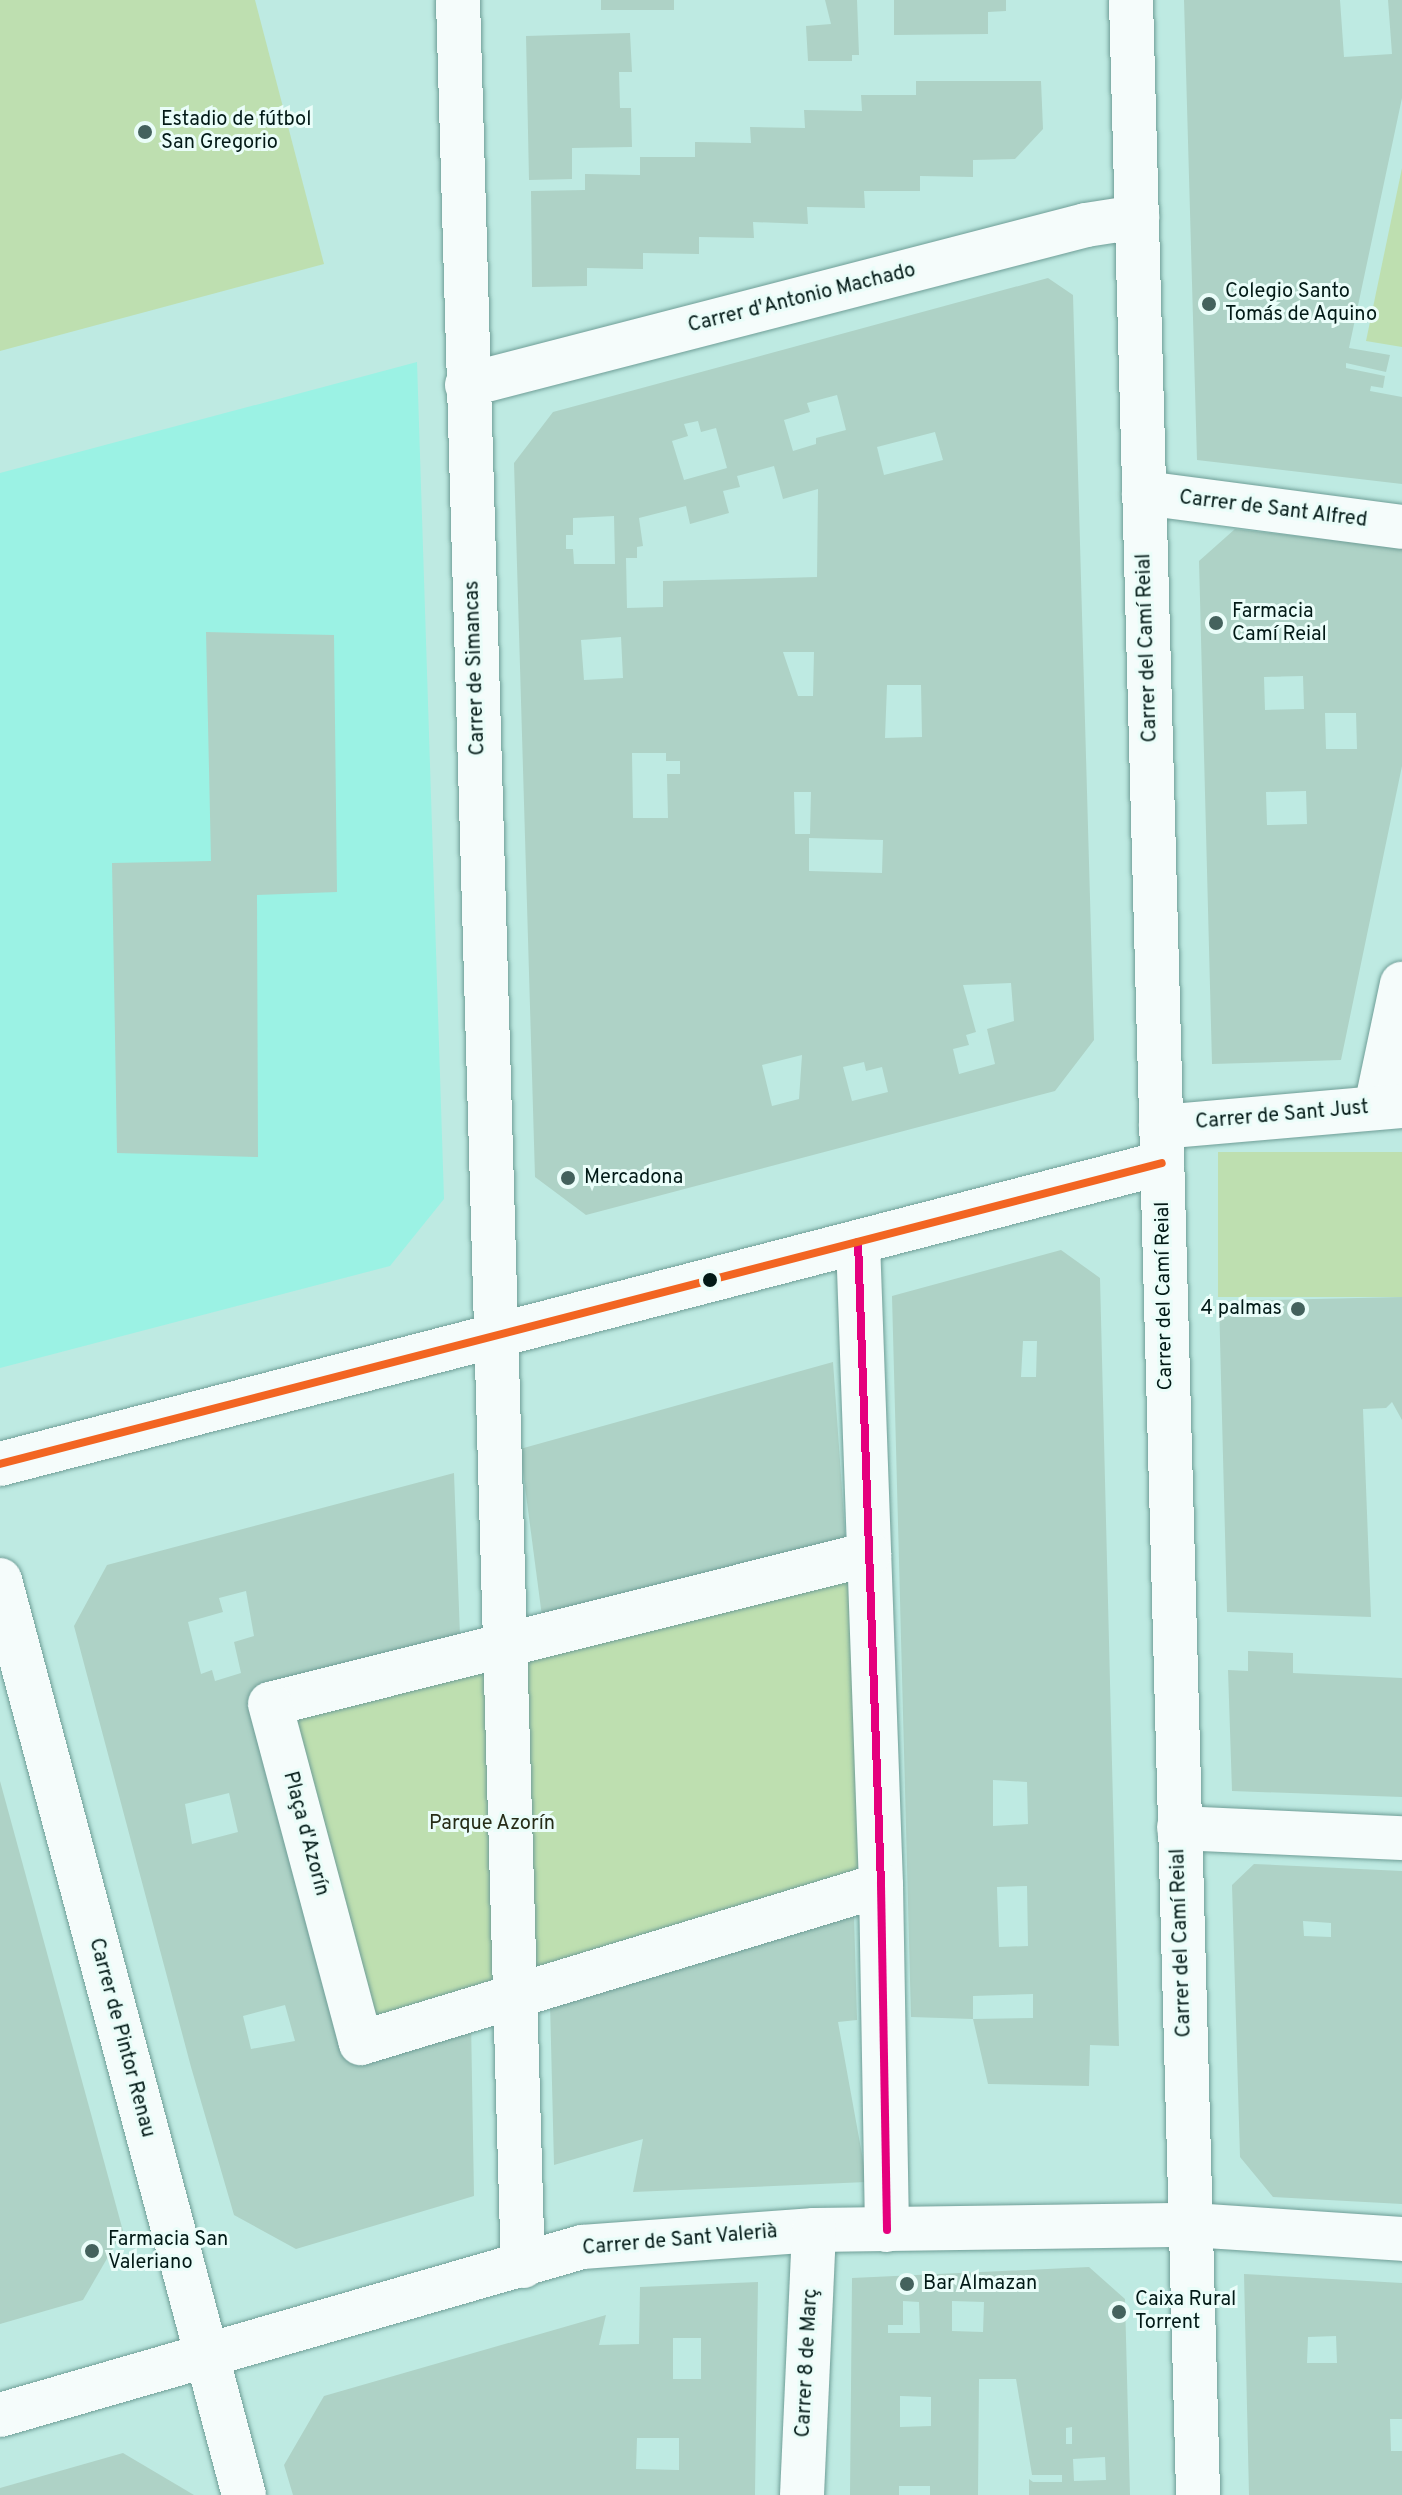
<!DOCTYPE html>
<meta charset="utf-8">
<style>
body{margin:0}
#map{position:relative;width:1402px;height:2495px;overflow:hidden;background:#beeae2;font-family:Overpass,sans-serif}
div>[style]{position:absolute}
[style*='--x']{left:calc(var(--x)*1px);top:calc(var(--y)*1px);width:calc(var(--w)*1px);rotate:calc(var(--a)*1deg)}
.built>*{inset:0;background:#9bf2e4}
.green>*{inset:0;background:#bedfb0;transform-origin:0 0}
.building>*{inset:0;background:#aed2c6;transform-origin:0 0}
.roads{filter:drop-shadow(0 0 2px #6f9e97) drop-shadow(0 0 2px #6f9e97)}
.street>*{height:44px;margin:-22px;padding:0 22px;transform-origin:22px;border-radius:22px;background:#f5fcfb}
.secondary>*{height:44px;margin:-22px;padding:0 22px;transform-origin:22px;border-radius:22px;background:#f5fcfb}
.bus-1>*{height:8px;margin:-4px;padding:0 4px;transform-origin:4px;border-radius:4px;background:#e5007d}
.bus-2>*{height:8px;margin:-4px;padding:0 4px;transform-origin:4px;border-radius:4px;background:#f26522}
.dots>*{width:22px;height:22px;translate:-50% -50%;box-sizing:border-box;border:4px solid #eafdf9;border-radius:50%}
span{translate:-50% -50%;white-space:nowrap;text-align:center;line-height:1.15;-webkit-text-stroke:6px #eafdf9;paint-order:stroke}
.poi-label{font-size:20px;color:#021916}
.left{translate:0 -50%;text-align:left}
.right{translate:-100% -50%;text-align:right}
.street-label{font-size:20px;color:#021916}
.park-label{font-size:20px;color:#262c17}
</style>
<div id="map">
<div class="built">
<i style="clip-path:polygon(417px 362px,444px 1199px,390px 1266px,0 1368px,0 473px)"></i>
</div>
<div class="green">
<i style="clip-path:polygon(0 0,255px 0,324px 264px,0 351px)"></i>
<i style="clip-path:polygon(1402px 168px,1402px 347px,1366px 341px)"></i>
<i style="left:1402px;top:1152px;width:145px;height:184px;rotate:90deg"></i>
<i style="clip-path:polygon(869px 1554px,881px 1885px,361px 2043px,270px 1704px)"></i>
</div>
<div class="building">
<i style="left:601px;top:0;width:73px;height:10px"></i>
<i style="clip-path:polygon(825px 0,857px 0,859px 55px,852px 55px,852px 61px,808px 61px,806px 26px,831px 24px)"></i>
<i style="clip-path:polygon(894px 0,1006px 0,1006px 11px,988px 12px,988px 34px,894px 35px)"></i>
<i style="clip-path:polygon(1184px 0,1340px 0,1344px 57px,1392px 54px,1388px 0,1402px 0,1402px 98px,1349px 348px,1390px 355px,1386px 372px,1346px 363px,1346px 368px,1385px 376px,1383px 388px,1371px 386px,1370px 391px,1402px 397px,1402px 484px,1197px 460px)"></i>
<i style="clip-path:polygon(630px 33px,632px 72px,619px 72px,620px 108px,631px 108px,632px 147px,572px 148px,572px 179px,529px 180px,526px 36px)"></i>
<i style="clip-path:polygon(916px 81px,1041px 81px,1043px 129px,1015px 159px,973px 160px,973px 177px,920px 176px,920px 191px,864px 191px,865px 208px,807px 207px,808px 224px,753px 222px,754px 238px,699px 237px,699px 254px,643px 253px,643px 269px,587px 268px,587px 286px,532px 287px,531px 191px,585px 190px,585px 174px,640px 175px,640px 157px,695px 157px,695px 142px,751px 143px,750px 127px,805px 128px,804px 110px,862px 111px,861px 95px,916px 95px)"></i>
<i style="clip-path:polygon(evenodd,1048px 278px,1073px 295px,1094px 1040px,1055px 1091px,586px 1215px,535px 1177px,514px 463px,553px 412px,1048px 278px,837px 395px,846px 430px,816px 438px,816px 444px,793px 451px,784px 420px,810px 412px,807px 403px,837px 395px,1048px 278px,698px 421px,701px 432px,716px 428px,727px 468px,684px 480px,672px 441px,688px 436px,684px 424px,698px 421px,1048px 278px,935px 432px,943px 460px,884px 475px,877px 447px,935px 432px,1048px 278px,774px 466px,783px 499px,818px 489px,817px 577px,663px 581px,663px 607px,627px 608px,626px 558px,637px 558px,637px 547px,643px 546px,639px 518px,686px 506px,690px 524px,729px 513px,723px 491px,740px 487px,737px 476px,774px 466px,1048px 278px,614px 516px,615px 564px,574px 564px,573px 549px,566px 549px,566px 535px,573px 535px,573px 518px,614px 516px,1048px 278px,621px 637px,623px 678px,584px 680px,581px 640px,621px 637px,1048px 278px,783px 652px,814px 652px,813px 696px,798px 696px,783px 652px,1048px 278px,887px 685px,921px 685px,922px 737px,885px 738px,887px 685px,1048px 278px,632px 753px,666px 753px,666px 761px,680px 761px,680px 774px,667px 774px,668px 818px,633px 818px,632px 753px,1048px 278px,794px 792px,811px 792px,810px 834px,795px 834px,794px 792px,1048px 278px,809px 838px,883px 840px,882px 873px,809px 871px,809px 838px,1048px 278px,1011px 983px,1014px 1021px,987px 1029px,995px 1064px,959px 1074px,953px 1049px,969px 1045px,966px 1035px,976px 1032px,963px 985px,1011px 983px,1048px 278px,802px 1055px,799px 1099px,772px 1106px,762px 1065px,802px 1055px,1048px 278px,864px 1062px,866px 1071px,882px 1067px,888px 1092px,852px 1101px,843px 1067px,864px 1062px)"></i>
<i style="clip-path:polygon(evenodd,1235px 529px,1402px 548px,1402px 766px,1341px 1060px,1212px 1064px,1199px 561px,1235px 529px,1303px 676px,1304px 709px,1265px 710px,1264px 677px,1303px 676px,1235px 529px,1325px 713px,1356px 713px,1357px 749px,1326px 749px,1325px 713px,1235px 529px,1306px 791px,1307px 824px,1267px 825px,1266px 792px,1306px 791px)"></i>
<i style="clip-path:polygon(206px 632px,334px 635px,337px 892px,257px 895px,258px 1157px,117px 1153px,112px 863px,211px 861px)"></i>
<i style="clip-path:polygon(evenodd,1061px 1250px,1100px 1278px,1119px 2046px,1090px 2045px,1089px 2086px,988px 2084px,973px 2019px,1033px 2018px,1033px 1994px,973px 1996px,973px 2019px,911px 2017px,892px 1296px,1061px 1250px,1023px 1341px,1037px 1341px,1036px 1377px,1021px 1377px,1023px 1341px,1061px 1250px,993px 1780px,1027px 1782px,1028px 1824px,993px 1826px,993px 1780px,1061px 1250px,1027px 1886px,1028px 1946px,999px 1947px,997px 1887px,1027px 1886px)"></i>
<i style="clip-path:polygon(1402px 1297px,1402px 1420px,1392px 1402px,1386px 1408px,1363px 1409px,1371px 1617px,1227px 1612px,1219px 1301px)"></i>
<i style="clip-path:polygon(833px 1362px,846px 1546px,543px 1624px,520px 1449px)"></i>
<i style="clip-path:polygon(evenodd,454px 1473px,460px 1636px,257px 1689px,356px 2056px,471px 2021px,474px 2196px,296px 2249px,234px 2215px,191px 2067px,74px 1626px,107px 1565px,454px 1473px,246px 1591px,254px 1636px,234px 1642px,241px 1673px,215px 1681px,212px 1670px,201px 1674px,188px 1622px,223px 1612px,219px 1598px,246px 1591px,454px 1473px,229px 1793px,238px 1832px,192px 1844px,185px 1804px,229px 1793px,454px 1473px,285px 2005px,295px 2041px,251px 2049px,243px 2016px,285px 2005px)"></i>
<i style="clip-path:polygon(1248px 1651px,1293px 1653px,1293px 1673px,1402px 1678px,1402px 1797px,1232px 1791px,1228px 1670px,1248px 1671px)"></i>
<i style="clip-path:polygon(0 1781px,123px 2231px,83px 2300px,0 2324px)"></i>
<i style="clip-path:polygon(evenodd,1254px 1864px,1402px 1871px,1402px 2204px,1273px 2197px,1240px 2157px,1232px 1885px,1254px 1864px,1303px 1921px,1331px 1923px,1331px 1937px,1304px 1936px,1303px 1921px)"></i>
<i style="clip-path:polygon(854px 1915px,857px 2020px,838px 2022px,867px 2182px,633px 2192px,643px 2139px,554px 2165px,550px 2002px)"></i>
<i style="clip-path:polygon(evenodd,1089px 2267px,1125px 2299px,1130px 2495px,1029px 2495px,1029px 2479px,1033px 2482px,1062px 2482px,1062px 2475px,1032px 2475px,1016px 2379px,979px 2379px,978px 2495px,930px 2495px,930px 2486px,899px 2486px,899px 2495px,850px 2495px,852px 2278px,1089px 2267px,903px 2301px,919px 2302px,920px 2333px,888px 2333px,888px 2325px,903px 2325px,903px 2301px,1089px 2267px,952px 2301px,984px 2302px,983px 2332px,952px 2331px,952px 2301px,1089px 2267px,900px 2396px,931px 2397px,931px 2426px,900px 2427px,900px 2396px,1089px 2267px,1072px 2427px,1072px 2444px,1066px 2444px,1066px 2428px,1072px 2427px,1089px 2267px,1105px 2457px,1106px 2480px,1074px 2481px,1073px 2459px,1105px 2457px)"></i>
<i style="clip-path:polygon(evenodd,1244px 2274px,1402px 2283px,1402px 2419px,1390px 2419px,1391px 2451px,1402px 2451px,1402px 2495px,1249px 2495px,1244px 2274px,1336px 2336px,1337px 2363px,1307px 2363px,1308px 2337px,1336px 2336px)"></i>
<i style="clip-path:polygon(evenodd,758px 2282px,755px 2495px,293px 2495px,284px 2465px,324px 2396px,606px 2315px,599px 2345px,639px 2344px,640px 2287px,758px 2282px,673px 2338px,701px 2338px,701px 2379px,673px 2379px,673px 2338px,758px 2282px,637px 2438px,679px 2438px,679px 2470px,636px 2469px,637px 2438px)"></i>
<i style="clip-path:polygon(123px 2453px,194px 2495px,0 2495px,0 2488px)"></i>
</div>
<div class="roads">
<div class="street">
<i style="--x:458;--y:0;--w:2267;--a:88.36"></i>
<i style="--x:467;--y:385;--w:639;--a:-14.49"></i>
<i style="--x:1086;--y:225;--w:52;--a:-8.9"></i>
<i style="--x:1144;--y:493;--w:260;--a:7.5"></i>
<i style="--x:1376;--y:1107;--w:126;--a:-78.1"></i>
<i style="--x:1161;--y:1127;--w:242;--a:-5"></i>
<i style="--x:858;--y:1242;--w:643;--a:87.95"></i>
<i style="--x:881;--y:1885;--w:345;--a:89"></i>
<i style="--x:0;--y:1464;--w:1200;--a:-14.52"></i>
<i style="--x:869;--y:1554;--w:617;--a:165.94"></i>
<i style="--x:270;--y:1704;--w:351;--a:75"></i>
<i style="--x:361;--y:2043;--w:543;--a:-16.9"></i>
<i style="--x:0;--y:1580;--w:947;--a:75.07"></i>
<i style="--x:1179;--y:1828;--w:223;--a:2.6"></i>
<i style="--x:0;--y:2415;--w:606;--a:-16.1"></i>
<i style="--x:582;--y:2247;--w:233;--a:-4.2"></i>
<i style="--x:814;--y:2230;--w:378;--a:-0.8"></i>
<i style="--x:1192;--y:2225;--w:210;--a:3.8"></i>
<i style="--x:802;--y:2495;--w:265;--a:-87.4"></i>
</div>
<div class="secondary">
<i style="--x:1131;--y:0;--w:2496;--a:88.46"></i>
</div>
</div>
<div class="bus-1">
<i style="--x:858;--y:1242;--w:643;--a:87.95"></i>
<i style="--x:881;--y:1885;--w:345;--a:89"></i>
</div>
<div class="bus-2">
<i style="--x:0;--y:1464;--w:1200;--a:-14.52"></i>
</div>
<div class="dots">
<i style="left:145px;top:132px;background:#44625d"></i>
<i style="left:1209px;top:304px;background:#44625d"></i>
<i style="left:1216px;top:623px;background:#44625d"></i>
<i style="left:568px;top:1178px;background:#44625d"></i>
<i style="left:710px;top:1280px;background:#021916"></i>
<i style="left:1298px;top:1309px;background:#44625d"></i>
<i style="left:92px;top:2251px;background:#44625d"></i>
<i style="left:907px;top:2284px;background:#44625d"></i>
<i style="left:1119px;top:2312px;background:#44625d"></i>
</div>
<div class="poi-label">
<span class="left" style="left:161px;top:132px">Estadio de fútbol<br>San Gregorio</span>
<span class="left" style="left:1225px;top:304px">Colegio Santo<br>Tomás de Aquino</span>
<span class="left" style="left:1232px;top:624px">Farmacia<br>Camí Reial</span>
<span class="left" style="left:584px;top:1178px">Mercadona</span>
<span class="right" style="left:1282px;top:1309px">4 palmas</span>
<span class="left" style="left:108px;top:2252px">Farmacia San<br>Valeriano</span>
<span class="left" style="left:923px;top:2284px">Bar Almazan</span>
<span class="left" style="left:1135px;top:2312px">Caixa Rural<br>Torrent</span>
</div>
<div class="street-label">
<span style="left:802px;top:299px;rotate:-14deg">Carrer d'Antonio Machado</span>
<span style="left:1273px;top:510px;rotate:7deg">Carrer de Sant Alfred</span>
<span style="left:1148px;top:648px;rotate:-92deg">Carrer del Camí Reial</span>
<span style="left:476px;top:668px;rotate:-92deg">Carrer de Simancas</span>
<span style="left:1282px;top:1116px;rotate:-5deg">Carrer de Sant Just</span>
<span style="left:1165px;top:1296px;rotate:-91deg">Carrer del Camí Reial</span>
<span style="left:305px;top:1834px;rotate:75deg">Plaça d'Azorín</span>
<span style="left:1182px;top:1943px;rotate:-92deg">Carrer del Camí Reial</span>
<span style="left:121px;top:2038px;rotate:75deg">Carrer de Pintor Renau</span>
<span style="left:680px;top:2241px;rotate:-5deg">Carrer de Sant Valerià</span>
<span style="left:808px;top:2363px;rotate:-87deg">Carrer 8 de Març</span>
</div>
<div class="park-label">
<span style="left:492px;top:1824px">Parque Azorín</span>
</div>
</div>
